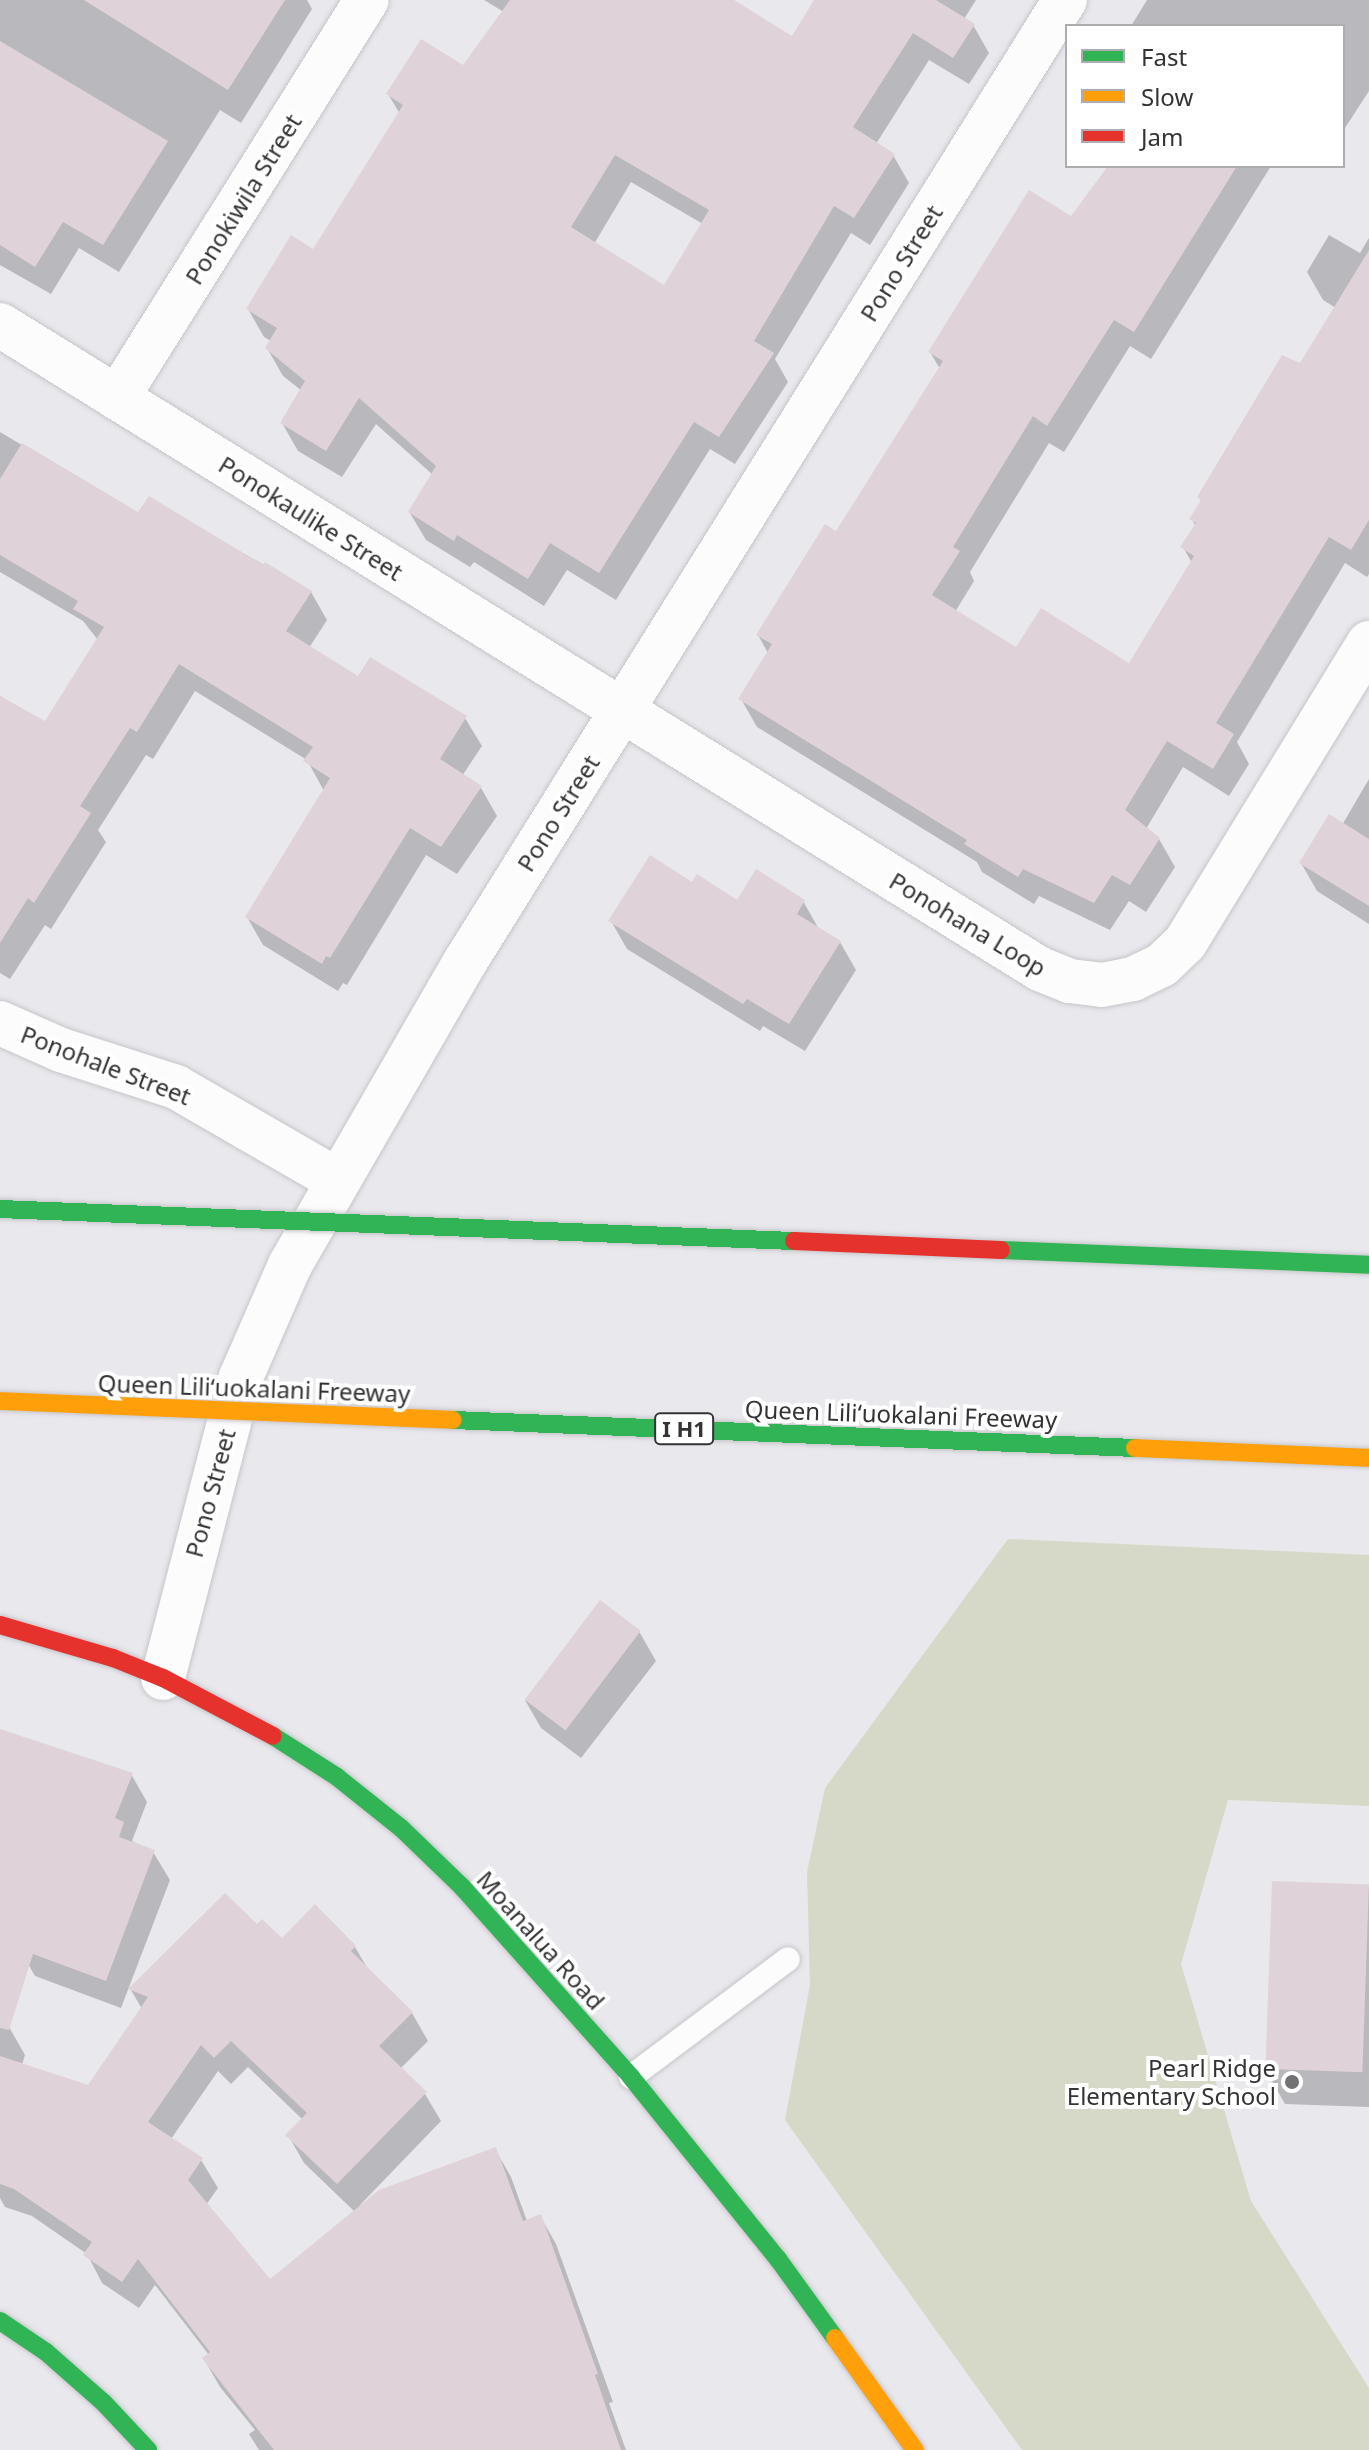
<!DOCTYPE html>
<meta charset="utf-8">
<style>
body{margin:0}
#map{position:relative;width:1369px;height:2450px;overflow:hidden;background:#e8e8ed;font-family:"Noto Sans",sans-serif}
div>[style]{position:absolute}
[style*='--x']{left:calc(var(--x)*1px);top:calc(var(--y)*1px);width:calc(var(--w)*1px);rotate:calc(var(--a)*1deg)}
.green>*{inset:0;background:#d6d9c7}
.shadow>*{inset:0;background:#0003}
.building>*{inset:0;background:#e0d2d9;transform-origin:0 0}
.roads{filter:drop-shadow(0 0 2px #c6c6c9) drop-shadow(0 0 2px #c6c6c9)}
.lane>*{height:24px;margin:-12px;padding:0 12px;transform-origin:12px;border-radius:12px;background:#fcfcfc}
.street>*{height:44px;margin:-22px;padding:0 22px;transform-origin:22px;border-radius:22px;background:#fcfcfc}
.fast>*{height:18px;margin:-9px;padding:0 9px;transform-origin:9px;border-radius:9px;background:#30b455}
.slow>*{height:18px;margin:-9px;padding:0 9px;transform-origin:9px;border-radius:9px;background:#ff9f0a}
.jam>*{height:18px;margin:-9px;padding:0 9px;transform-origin:9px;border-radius:9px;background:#e5322d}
.bridges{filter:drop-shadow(0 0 2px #c6c6c9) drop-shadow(0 0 2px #c6c6c9)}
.fast-bridge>*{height:18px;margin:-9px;padding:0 9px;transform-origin:9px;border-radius:9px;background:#30b455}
.slow-bridge>*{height:18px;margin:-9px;padding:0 9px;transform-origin:9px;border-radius:9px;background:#ff9f0a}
.jam-bridge>*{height:18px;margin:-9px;padding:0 9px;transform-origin:9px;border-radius:9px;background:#e5322d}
.dots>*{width:22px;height:22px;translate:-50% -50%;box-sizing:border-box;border:4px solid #fff;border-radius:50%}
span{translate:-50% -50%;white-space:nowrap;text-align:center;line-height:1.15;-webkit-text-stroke:8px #fff;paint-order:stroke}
.shield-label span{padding:2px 6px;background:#fff;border:2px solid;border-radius:6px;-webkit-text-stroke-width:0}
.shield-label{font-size:22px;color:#333336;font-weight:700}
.street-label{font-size:24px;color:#333336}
.poi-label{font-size:24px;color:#333336}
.right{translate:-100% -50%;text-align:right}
.legend{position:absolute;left:1065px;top:24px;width:280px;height:144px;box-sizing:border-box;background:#fff;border:2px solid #adadaf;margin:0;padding:10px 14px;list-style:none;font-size:24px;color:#333336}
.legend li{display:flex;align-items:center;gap:16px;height:40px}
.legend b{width:40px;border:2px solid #adadaf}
</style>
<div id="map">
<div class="green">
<i style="clip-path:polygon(1008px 1539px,1369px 1555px,1369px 1806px,1228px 1800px,1181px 1964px,1251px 2201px,1369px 2388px,1369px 2450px,1022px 2450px,785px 2120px,810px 1985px,807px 1872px,825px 1788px)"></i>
</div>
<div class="shadow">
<i style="clip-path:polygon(0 0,307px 0,312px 9px,241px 123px,220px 110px,119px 272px,79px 248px,51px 294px,0 265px)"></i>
<i style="clip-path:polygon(evenodd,484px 0,731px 0,792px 38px,816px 0,976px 0,964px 19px,973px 25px,989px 53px,969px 84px,929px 60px,876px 144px,893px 155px,909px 183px,870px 245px,851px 233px,775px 359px,788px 382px,735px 464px,710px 449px,616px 600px,567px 570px,544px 606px,474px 562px,470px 567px,426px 540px,410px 513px,433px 475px,376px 424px,342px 477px,298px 451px,282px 423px,302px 391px,283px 376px,267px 348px,271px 341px,264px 337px,248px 309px,313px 251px,400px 114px,388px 94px,464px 68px,504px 12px,484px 0,631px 182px,703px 224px,665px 287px,594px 244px,631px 182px)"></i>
<i style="clip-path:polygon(1147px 0,1369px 0,1369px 91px,1343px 131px,1343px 26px,1131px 26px)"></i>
<i style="clip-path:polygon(1110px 166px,1271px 166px,1151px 359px,1130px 346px,1064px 452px,1049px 443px,970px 572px,974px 581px,955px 612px,1017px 650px,1130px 666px,1192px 563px,1183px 547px,1196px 527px,1192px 519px,1202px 502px,1199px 497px,1301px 365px,1336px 308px,1323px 300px,1307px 272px,1329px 235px,1360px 253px,1369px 238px,1369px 574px,1367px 577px,1345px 563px,1237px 742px,1249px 764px,1229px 796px,1183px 767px,1146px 829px,1159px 839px,1175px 867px,1146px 912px,1129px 901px,1110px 930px,1039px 896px,1034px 904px,982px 872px,977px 862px,757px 727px,741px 699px,768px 653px,758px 635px,837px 534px,940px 369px,930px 352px,1071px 219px)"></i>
<i style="clip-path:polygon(0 432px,139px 515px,149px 499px,311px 592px,327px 620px,309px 648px,358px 679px,465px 718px,482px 746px,462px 776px,481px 788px,497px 816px,457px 874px,426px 855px,347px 985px,343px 983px,338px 991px,263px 945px,247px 917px,324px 791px,307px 760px,195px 691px,153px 759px,146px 755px,98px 830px,106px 842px,51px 929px,45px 925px,10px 979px,0 973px,0 696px,46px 724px,98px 640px,83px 621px,0 572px)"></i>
<i style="clip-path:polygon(1369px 779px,1369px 924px,1317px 891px,1301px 863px,1342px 825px)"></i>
<i style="clip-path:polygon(693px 884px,738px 903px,803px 901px,820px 931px,840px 942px,856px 970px,805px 1051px,763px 1026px,760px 1031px,627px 949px,611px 921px)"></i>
<i style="clip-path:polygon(600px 1602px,640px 1633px,656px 1661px,581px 1758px,541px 1728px,525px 1700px)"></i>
<i style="clip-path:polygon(0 1731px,131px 1774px,147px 1802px,132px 1841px,153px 1852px,170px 1880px,121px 2008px,35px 1976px,19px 1948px,0 1899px)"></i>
<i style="clip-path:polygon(1369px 1887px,1369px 2107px,1285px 2104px,1265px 2069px)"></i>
<i style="clip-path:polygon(evenodd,315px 1907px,355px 1947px,369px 1971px,412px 2013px,428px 2041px,400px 2069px,425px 2094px,441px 2121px,360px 2205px,495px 2149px,511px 2177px,527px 2221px,540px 2216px,556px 2244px,613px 2402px,609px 2403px,626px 2450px,259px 2450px,249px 2434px,255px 2430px,220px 2387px,204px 2359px,209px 2355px,155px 2285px,139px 2308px,102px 2283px,87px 2254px,32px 2216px,5px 2207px,0 2198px,0 2024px,9px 2027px,25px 2055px,22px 2065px,89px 2088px,142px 2009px,131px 1990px,257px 1927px,282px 1941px,315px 1907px,248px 2067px,303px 2120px,288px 2135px,304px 2163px,355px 2212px,270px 2281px,206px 2205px,218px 2188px,201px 2160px,171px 2139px,218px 2071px,231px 2084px,248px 2067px)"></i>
</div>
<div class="building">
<i style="clip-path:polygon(84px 0,285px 0,228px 90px)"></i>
<i style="clip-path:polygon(evenodd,510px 0,734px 0,792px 36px,814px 0,936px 0,975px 24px,953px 58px,913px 33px,853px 127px,895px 154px,854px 218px,834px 206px,754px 341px,774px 353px,719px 437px,694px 422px,599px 573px,550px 543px,528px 579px,457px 535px,454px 541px,408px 512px,436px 466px,359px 398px,326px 451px,280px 423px,305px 381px,265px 348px,277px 328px,246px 309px,291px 235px,313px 249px,403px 105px,386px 94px,421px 39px,463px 65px,510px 0,615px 155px,709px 210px,664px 285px,571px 227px,615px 155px)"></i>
<i style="clip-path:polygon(0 41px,168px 141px,103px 245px,63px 222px,35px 267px,0 245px)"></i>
<i style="clip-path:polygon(1108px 166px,1237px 166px,1134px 332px,1114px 320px,1047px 426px,1033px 416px,953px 547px,960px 551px,932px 595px,1016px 647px,1041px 608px,1129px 663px,1194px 556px,1180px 547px,1196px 523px,1189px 519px,1201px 500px,1197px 497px,1282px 355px,1300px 363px,1369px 250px,1369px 520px,1351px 550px,1329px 537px,1216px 723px,1234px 734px,1213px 769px,1167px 741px,1125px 810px,1160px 838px,1130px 885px,1112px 875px,1094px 903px,1023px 869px,1018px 877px,964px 844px,967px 840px,738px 699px,772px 644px,756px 635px,825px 524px,836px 531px,943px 361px,928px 352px,1029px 190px,1071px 216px)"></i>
<i style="clip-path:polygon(22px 443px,138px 512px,149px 496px,263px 565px,265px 562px,312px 591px,286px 631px,358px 676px,370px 657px,467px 716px,440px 759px,482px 786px,441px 847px,410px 828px,330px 958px,326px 956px,322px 964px,245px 917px,330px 778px,303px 761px,313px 747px,179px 664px,137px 732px,130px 728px,80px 806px,91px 813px,34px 903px,28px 898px,0 943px,0 696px,45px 721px,104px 627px,73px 609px,78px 601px,0 555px,0 479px)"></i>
<i style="clip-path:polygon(1329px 814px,1369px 839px,1369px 906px,1299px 863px)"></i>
<i style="clip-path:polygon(650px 855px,692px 882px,697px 874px,737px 900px,756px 869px,805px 900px,797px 914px,841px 941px,789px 1024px,747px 999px,743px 1004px,608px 921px)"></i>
<i style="left:600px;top:1600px;width:51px;height:125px;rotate:37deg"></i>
<i style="clip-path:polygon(0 1729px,133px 1773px,115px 1818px,124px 1822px,119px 1837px,155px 1850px,106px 1981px,33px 1954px,9px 2030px,0 2028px)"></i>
<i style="left:1272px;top:1881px;width:97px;height:188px;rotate:2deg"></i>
<i style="clip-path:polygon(225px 1893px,257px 1924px,262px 1919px,282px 1938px,315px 1904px,356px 1946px,351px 1951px,413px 2012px,379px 2046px,427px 2092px,337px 2184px,285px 2135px,307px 2113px,231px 2041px,214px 2058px,201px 2045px,148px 2122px,203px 2158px,188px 2180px,270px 2279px,379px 2190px,496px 2147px,523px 2221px,541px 2214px,598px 2374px,595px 2375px,621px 2450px,274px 2450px,202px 2358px,210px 2352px,138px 2259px,122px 2282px,83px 2255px,92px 2242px,14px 2189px,0 2184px,0 2056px,88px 2085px,148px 1997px,128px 1989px)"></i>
</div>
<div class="roads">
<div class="lane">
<i style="--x:631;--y:2077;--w:196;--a:-36.9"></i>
</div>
<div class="street">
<i style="--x:0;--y:325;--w:1223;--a:31.77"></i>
<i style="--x:1040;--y:969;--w:32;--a:22"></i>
<i style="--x:1070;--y:981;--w:32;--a:7"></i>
<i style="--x:1102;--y:985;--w:32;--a:-11"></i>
<i style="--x:1133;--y:979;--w:32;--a:-26"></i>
<i style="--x:1162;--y:965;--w:32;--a:-44"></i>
<i style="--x:1185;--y:943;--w:352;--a:-58.5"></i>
<i style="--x:117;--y:398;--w:470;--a:-57.9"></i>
<i style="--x:0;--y:1023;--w:67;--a:23.9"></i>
<i style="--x:61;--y:1050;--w:121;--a:17.8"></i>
<i style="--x:176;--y:1087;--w:186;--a:30"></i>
<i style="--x:163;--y:1678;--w:311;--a:-75.5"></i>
<i style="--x:241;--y:1377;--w:122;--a:-66.4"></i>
<i style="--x:290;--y:1265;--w:350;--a:-60"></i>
<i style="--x:465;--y:962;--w:1134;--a:-58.05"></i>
</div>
<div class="fast">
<i style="--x:273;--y:1736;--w:76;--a:32.6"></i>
<i style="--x:337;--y:1777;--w:82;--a:38.6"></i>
<i style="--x:401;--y:1828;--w:85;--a:44"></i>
<i style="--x:462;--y:1887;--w:254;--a:48.3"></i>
<i style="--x:631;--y:2077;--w:234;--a:51.1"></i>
<i style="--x:778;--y:2259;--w:97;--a:54.2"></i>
<i style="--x:0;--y:2321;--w:55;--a:34"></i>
<i style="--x:46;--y:2352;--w:76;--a:41.3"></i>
<i style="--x:103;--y:2402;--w:66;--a:46.8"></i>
</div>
<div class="slow">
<i style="--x:835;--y:2338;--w:138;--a:54.5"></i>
</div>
<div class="jam">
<i style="--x:0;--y:1625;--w:118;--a:16.3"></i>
<i style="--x:113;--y:1658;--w:54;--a:21.8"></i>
<i style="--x:163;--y:1678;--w:124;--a:27.8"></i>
</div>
</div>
<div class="bridges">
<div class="fast-bridge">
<i style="--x:0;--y:1209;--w:795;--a:2.31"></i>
<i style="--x:1001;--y:1250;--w:368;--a:2.3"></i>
<i style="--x:453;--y:1420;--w:683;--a:2.35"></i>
</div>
<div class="slow-bridge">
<i style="--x:0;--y:1401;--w:453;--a:2.4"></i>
<i style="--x:1135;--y:1448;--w:234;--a:2.4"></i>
</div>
<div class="jam-bridge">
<i style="--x:794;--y:1241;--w:207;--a:2.5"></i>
</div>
</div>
<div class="dots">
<i style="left:1292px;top:2082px;background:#727276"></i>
</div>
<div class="shield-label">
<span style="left:684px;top:1429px">I H1</span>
</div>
<div class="street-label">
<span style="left:243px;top:199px;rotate:-58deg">Ponokiwila Street</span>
<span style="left:901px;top:263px;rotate:-58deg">Pono Street</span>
<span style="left:311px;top:518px;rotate:32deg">Ponokaulike Street</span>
<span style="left:558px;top:813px;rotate:-58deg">Pono Street</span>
<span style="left:968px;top:924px;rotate:31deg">Ponohana Loop</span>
<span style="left:106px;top:1065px;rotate:21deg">Ponohale Street</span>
<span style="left:254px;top:1388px;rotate:2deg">Queen Liliʻuokalani Freeway</span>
<span style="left:901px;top:1414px;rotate:2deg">Queen Liliʻuokalani Freeway</span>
<span style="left:210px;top:1493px;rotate:-75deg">Pono Street</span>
<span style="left:541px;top:1940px;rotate:48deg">Moanalua Road</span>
</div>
<div class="poi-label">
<span class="right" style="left:1276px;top:2082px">Pearl Ridge<br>Elementary School</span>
</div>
<ul class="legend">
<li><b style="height:10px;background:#30b455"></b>Fast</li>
<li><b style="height:10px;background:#ff9f0a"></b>Slow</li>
<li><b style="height:10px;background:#e5322d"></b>Jam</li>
</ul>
</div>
